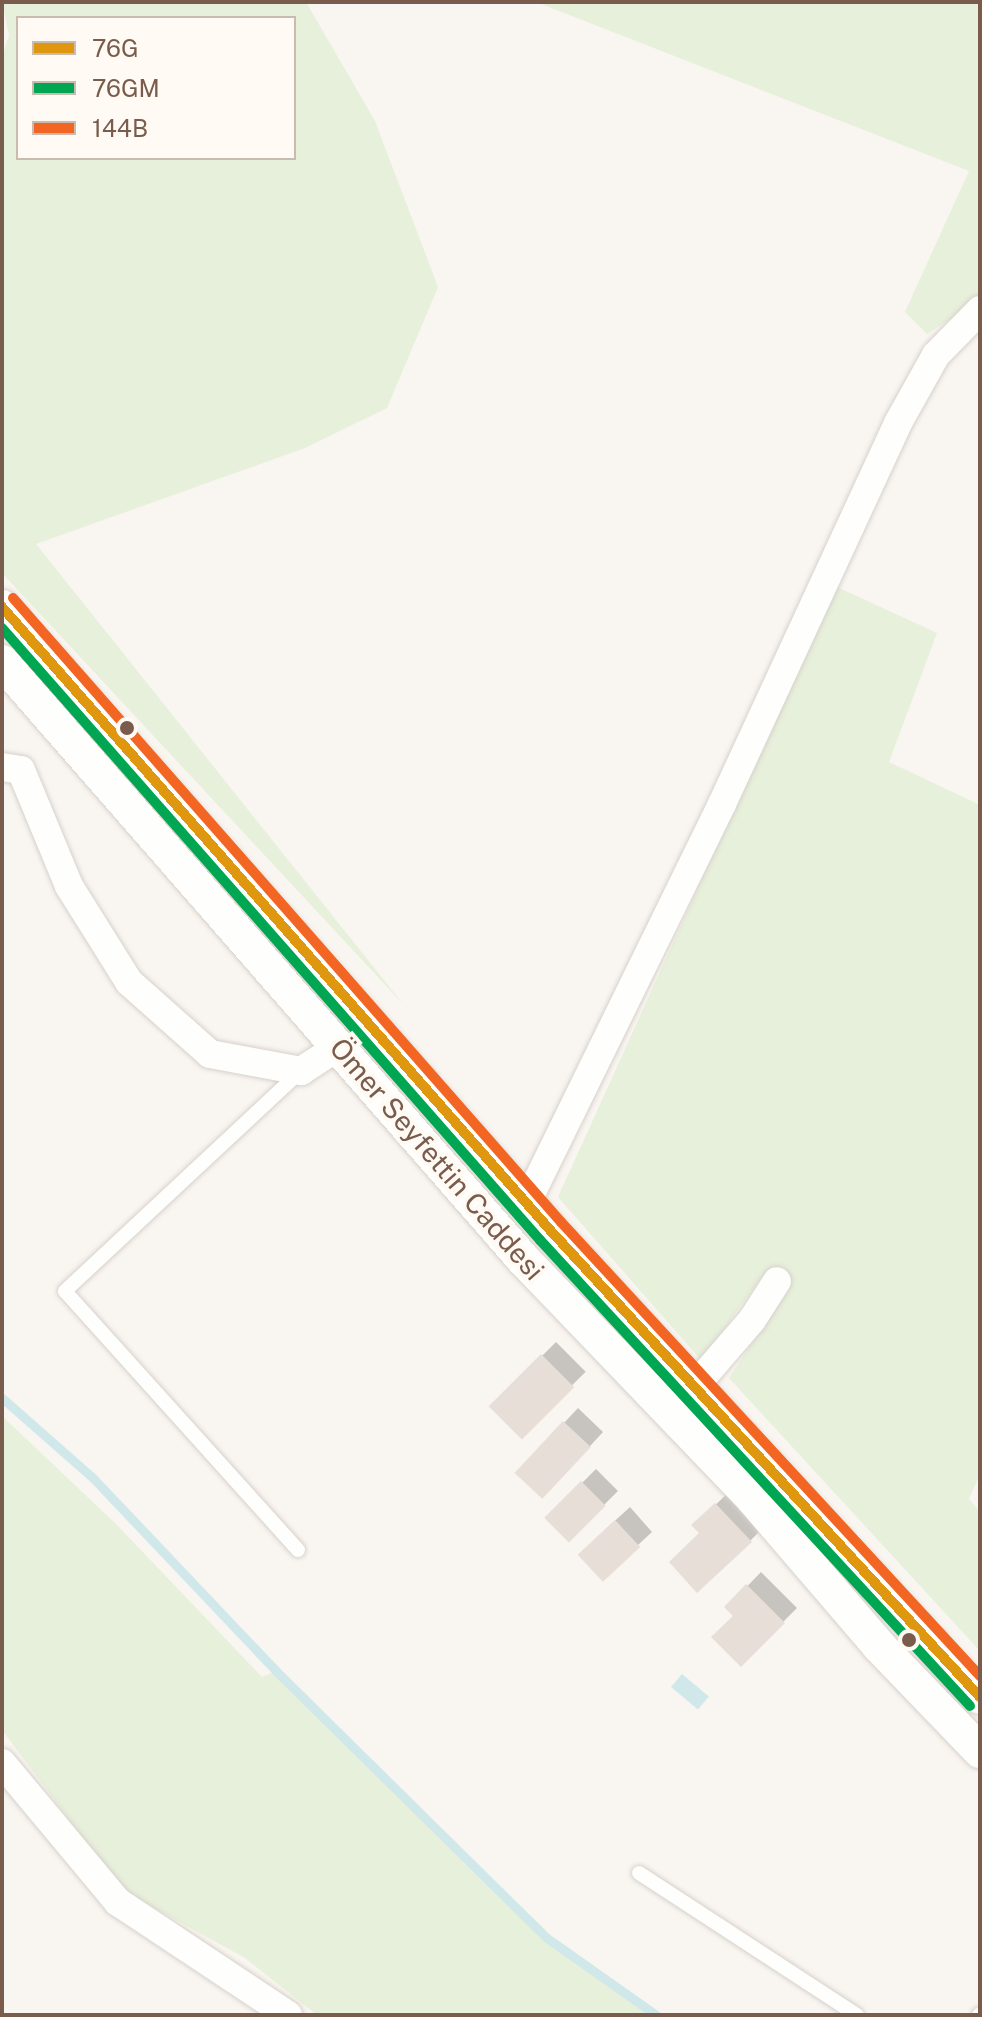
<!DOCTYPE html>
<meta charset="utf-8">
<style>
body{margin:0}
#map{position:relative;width:982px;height:2017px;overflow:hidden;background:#f9f5f0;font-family:"Public Sans",sans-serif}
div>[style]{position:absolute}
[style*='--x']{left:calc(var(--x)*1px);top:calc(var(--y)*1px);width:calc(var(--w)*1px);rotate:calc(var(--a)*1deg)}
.green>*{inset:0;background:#e7f0db}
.water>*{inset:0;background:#d0e8ea;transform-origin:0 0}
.shadow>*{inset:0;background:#0003;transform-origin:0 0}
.stream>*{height:9px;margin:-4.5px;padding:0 4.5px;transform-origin:4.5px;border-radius:4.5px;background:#d0e8ea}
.building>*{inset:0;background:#e6ded7;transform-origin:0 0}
.roads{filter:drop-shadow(0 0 2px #d7d1cb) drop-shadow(0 0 2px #d7d1cb)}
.service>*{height:14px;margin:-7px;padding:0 7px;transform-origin:7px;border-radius:7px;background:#fefefd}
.minor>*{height:28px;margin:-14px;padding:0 14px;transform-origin:14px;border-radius:14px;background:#fefefd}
.tertiary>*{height:34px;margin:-17px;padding:0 17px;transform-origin:17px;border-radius:17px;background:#fefefd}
.bus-1>*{height:10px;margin:-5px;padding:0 5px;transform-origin:5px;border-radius:5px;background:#de970f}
.bus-2>*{height:10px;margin:-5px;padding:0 5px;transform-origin:5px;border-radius:5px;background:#00a651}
.bus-3>*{height:10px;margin:-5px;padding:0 5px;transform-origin:5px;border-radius:5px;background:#f26522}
.dots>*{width:22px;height:22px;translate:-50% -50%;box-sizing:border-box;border:4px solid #fffaf3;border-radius:50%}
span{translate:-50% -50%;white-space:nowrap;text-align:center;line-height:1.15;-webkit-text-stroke:8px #fffaf3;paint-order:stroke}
.street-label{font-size:28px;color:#7a5c4d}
.frame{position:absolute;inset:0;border:4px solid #7a5c4d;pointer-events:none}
.legend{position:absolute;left:16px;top:16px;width:280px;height:144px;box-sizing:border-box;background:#fffaf3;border:2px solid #cabbb1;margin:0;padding:10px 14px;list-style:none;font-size:24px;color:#7a5c4d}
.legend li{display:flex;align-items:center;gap:16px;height:40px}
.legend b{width:40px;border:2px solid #cabbb1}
</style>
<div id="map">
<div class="green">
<i style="clip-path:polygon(evenodd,2px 2px,306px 2px,375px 121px,438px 287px,387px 408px,305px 448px,36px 544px,403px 1004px,2px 573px,2px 57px,9px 35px,2px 2px,18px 18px,294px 18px,294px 158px,18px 158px,18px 18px)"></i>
<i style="clip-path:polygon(536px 2px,980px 2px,980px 300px,927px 334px,905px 312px,969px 171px)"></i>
<i style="clip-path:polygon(835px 586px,937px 633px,889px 762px,980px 805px,980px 1474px,969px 1499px,980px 1512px,980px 1651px,729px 1378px,783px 1296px,762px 1277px,701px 1360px,558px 1197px)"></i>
<i style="clip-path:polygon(2px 1416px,116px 1524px,262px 1677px,276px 1671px,546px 1938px,656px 2015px,317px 2015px,245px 1958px,123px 1891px,2px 1730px)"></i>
</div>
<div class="water">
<i style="left:682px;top:1674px;width:35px;height:17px;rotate:40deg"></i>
</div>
<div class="shadow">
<i style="left:556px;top:1342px;width:42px;height:91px;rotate:45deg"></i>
<i style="clip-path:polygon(578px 1408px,603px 1432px,556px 1483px,517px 1473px)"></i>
<i style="left:596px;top:1469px;width:31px;height:69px;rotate:45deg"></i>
<i style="clip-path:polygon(730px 1491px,764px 1527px,750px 1541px,702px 1533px,708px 1512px)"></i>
<i style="clip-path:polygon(630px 1507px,652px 1532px,638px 1545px,594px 1540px)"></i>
<i style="clip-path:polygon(761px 1572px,797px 1608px,741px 1664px,736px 1616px,727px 1607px)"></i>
</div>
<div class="stream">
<i style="--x:2;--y:1398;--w:121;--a:41.3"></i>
<i style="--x:93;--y:1478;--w:266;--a:46.5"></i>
<i style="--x:276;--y:1671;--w:380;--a:44.6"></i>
<i style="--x:547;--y:1938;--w:133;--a:35.2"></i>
</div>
<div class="building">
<i style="left:541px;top:1354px;width:47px;height:74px;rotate:45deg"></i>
<i style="left:563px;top:1421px;width:38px;height:71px;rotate:43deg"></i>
<i style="left:581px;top:1481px;width:35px;height:52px;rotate:45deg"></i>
<i style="clip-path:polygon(715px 1503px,752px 1542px,697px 1593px,669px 1562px,699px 1533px,691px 1525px)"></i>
<i style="left:615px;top:1520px;width:37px;height:51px;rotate:47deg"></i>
<i style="clip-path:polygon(746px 1584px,785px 1623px,741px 1667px,711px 1637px,733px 1616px,724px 1607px)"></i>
</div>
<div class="roads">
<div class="service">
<i style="--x:298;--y:1550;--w:348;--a:-132"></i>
<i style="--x:65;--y:1291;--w:323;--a:-43"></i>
<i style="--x:639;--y:1873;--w:260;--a:33.1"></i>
<i style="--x:979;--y:2015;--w:1;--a:-45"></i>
</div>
<div class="minor">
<i style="--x:2;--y:767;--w:19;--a:9"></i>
<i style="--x:21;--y:770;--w:126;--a:67.5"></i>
<i style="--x:69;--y:886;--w:113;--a:58"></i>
<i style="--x:129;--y:982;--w:108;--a:41.6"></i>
<i style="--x:210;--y:1054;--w:93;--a:10.6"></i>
<i style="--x:301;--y:1071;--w:44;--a:-33"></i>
<i style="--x:527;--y:1202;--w:443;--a:-63.9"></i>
<i style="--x:722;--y:804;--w:420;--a:-65.2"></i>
<i style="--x:898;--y:423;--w:78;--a:-60.8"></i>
<i style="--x:936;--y:355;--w:63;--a:-45.6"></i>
<i style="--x:695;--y:1386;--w:87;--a:-49.2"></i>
<i style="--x:752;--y:1320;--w:46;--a:-57.3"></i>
<i style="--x:2;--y:1763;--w:181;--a:50.2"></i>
<i style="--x:118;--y:1902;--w:204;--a:33.6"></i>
</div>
<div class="tertiary">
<i style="--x:2;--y:607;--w:831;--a:48.66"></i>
<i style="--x:551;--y:1231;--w:633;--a:47.37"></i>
<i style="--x:2;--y:662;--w:792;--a:48.89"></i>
<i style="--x:523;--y:1259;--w:334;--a:46.2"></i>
<i style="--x:754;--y:1500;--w:192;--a:49.4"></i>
<i style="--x:879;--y:1646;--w:146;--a:46.1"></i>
</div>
</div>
<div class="bus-1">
<i style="--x:2;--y:607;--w:831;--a:48.66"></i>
<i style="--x:551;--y:1231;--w:633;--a:47.37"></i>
</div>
<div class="bus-2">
<i style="--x:2;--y:628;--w:815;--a:48.68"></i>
<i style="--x:540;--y:1240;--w:634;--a:47.3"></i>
</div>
<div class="bus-3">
<i style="--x:13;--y:598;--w:830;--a:48.71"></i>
<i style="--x:561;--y:1222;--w:618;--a:47.3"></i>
</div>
<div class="dots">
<i style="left:127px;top:728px;background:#7a5c4d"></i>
<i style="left:909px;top:1640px;background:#7a5c4d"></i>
</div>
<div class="street-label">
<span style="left:437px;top:1159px;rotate:49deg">Ömer Seyfettin Caddesi</span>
</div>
<div class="frame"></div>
<ul class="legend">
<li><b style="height:10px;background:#de970f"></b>76G</li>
<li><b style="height:10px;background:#00a651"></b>76GM</li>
<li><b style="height:10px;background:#f26522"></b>144B</li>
</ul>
</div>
